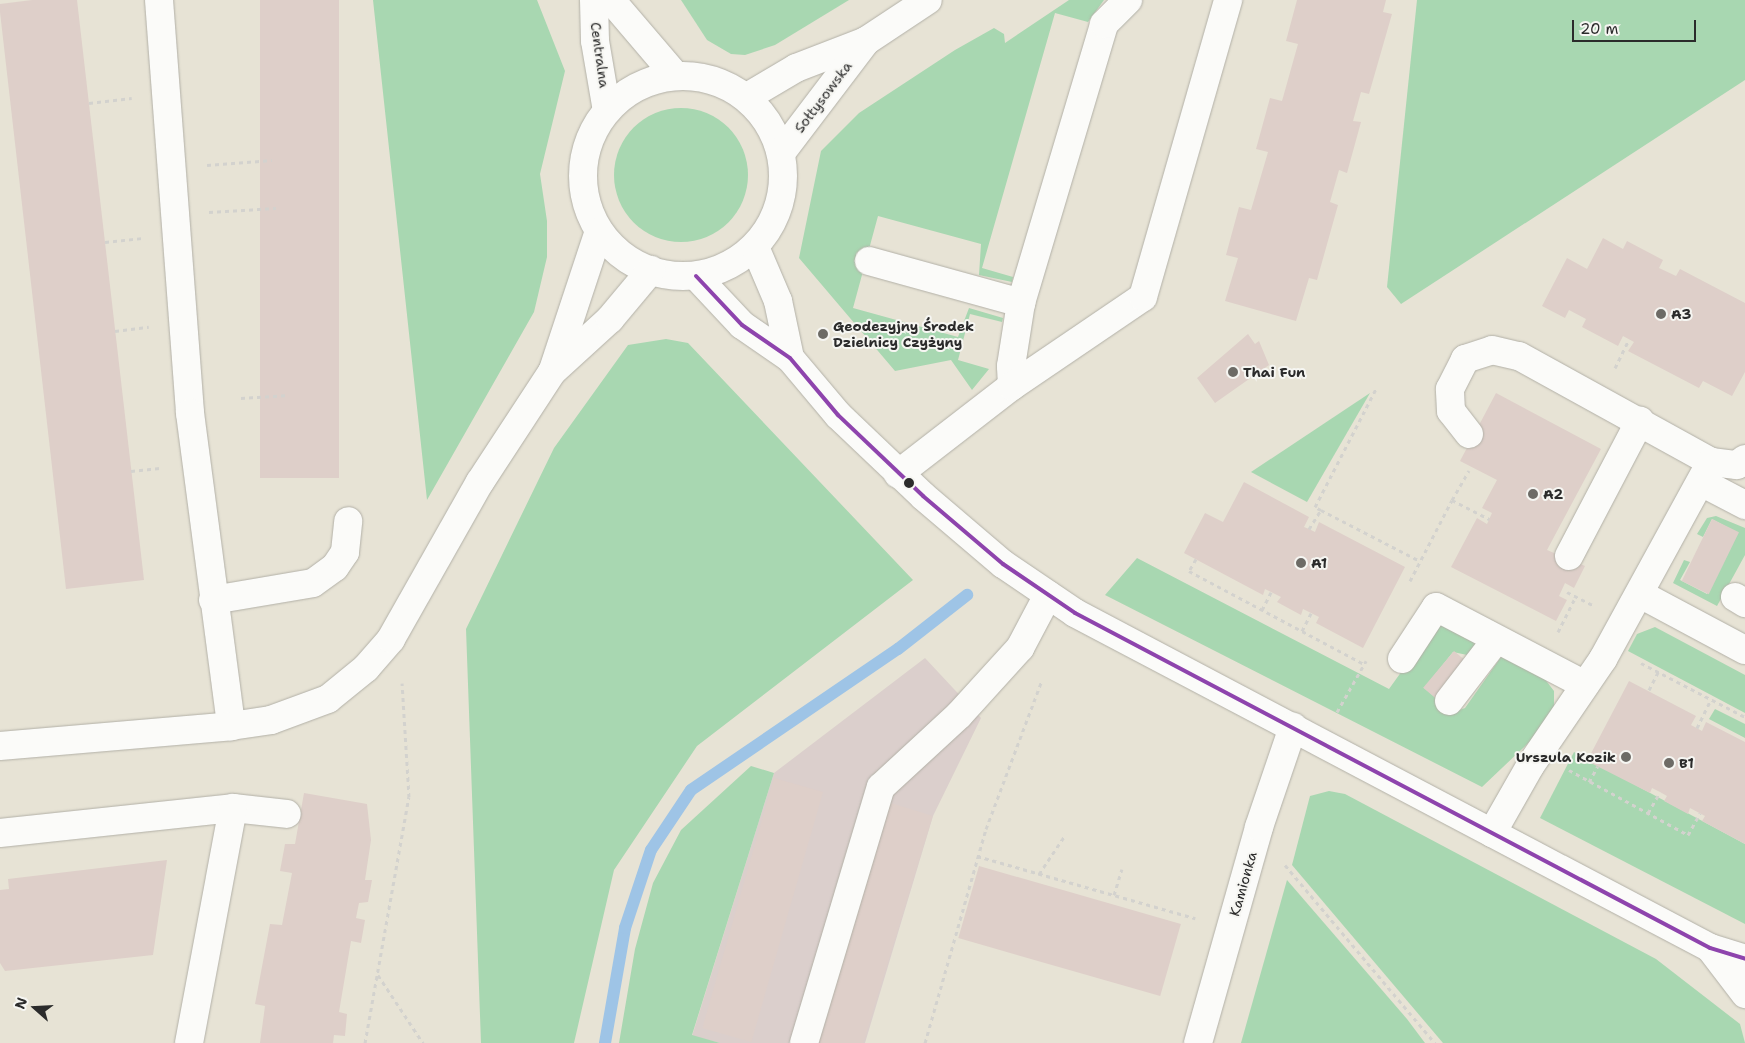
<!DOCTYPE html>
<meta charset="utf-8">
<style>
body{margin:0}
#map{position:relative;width:1745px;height:1043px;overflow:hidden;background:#e7e3d5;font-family:"Shantell Sans",sans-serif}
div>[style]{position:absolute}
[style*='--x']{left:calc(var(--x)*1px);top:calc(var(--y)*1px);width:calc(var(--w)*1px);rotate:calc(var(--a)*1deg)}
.industrial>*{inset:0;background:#dbcfcc}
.green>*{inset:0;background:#a8d7b1}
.round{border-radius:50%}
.stream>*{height:12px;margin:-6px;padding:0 6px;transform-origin:6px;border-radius:6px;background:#9ec4e6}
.building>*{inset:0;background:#decfc9;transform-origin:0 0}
.path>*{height:3px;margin-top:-1.5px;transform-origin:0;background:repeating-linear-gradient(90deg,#d3d2ce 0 4px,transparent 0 8px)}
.roads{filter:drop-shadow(0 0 1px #b2b0a7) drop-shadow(0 0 1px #b2b0a7)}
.minor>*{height:28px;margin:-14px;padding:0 14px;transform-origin:14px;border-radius:14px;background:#fbfbf9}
.minor>.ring{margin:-14px;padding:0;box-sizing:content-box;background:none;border:28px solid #fbfbf9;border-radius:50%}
.bus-1>*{height:4px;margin:-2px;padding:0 2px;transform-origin:2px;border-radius:2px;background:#8e44ad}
.dots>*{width:14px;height:14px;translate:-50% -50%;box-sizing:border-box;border:2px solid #f6f6f2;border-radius:50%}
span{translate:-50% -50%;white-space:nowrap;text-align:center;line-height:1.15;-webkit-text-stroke:4px #f6f6f2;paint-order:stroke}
.street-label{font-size:14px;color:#2b2b2b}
.poi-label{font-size:14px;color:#2b2b2b;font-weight:700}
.left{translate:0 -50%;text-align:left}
.right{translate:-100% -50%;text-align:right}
.north{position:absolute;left:10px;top:983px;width:50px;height:50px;-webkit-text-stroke:4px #f6f6f2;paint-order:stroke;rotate:289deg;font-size:14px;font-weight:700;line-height:20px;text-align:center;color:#2b2b2b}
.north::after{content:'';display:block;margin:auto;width:18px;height:22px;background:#2b2b2b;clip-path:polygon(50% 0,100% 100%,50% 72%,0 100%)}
.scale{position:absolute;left:1572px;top:20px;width:124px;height:22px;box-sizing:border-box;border:2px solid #2b2b2b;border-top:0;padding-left:6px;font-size:15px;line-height:18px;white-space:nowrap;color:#2b2b2b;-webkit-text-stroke:4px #f6f6f2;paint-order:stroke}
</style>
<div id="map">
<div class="industrial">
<i style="clip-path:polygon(925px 658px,981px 718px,933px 816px,865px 1043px,720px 1043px,692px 1036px,774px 773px)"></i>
</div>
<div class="green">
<i style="clip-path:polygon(373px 0,537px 0,565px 71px,540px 174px,547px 221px,547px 257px,534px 312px,427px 500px)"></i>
<i style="clip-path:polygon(681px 0,849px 0,775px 45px,745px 55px,731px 54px,707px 40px)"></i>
<i style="clip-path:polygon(1069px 0,1104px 0,1088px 22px,1055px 13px,982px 268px,1013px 277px,1012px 282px,979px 275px,981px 244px,878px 216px,853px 308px,958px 337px,969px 308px,1003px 318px,1002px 322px,970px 314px,958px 360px,989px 369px,972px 390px,951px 360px,895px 371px,799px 258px,821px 151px,859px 113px,955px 50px,994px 28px,1004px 34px,1005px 43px)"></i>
<i style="clip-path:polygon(1417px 0,1745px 0,1745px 80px,1401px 304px,1387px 287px)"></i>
<i class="round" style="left:614px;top:108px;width:134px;height:134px"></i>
<i style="clip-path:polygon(666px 339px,688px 343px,913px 580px,697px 746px,614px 870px,574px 1043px,481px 1043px,466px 629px,554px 448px,628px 345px)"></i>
<i style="clip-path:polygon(1370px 393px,1307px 502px,1251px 472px)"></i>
<i style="clip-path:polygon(1716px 516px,1745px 528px,1745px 555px,1717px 606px,1673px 583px,1684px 560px,1690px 562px,1680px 580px,1707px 594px,1738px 533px,1712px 519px,1703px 537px,1697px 534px,1707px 518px)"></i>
<i style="clip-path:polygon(1137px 558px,1389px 689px,1437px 622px,1480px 645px,1472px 656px,1453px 652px,1424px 688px,1454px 712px,1465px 708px,1501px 657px,1544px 678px,1554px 691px,1554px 708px,1543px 729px,1482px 787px,1105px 595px)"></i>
<i style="clip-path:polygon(1655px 627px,1745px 675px,1745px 713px,1628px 651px,1637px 634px)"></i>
<i style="clip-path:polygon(1715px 709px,1745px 724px,1745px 738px,1709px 719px)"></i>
<i style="clip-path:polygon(1574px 752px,1745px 844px,1745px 924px,1540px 818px)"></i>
<i style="clip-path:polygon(751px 766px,774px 773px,692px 1035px,720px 1043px,619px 1043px,635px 949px,653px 883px,681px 830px)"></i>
<i style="clip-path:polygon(1329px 791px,1345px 794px,1656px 959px,1740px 1024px,1745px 1043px,1443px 1043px,1292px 865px,1310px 796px)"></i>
<i style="clip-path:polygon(1287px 880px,1407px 1019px,1425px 1043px,1241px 1043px)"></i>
</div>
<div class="stream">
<i style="--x:605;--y:1043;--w:117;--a:-80.1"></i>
<i style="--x:625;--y:928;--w:82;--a:-71.6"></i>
<i style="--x:651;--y:850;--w:72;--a:-56.3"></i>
<i style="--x:691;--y:790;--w:250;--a:-34.3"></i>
<i style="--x:898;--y:649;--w:88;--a:-38"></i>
</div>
<div class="building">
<i style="clip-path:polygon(32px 0,77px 0,144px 580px,66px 589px,0 12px,0 4px)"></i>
<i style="left:260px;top:0;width:79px;height:478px"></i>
<i style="clip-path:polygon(1297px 0,1386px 0,1383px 12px,1392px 14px,1369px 94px,1361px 92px,1353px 121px,1361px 122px,1347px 173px,1339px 170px,1330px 202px,1338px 205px,1317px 280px,1309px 278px,1296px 321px,1225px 301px,1238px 258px,1226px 255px,1239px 207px,1251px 210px,1268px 152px,1256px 149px,1270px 98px,1282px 101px,1298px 44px,1286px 41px)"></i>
<i style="clip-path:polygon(1603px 238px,1623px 249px,1627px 241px,1663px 260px,1659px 268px,1676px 276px,1680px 269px,1745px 303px,1745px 372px,1732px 396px,1703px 381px,1699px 388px,1628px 351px,1634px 342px,1623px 336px,1618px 346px,1582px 327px,1586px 319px,1569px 310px,1565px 318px,1542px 306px,1567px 258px,1587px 269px)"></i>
<i style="clip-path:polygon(1248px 334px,1255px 344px,1259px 341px,1269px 365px,1215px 403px,1197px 378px)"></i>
<i style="clip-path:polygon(1496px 393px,1601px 449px,1547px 550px,1585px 566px,1574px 588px,1565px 583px,1559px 596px,1567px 600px,1556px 621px,1451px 567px,1477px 518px,1487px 524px,1492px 513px,1482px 508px,1497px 480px,1460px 461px)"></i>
<i style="clip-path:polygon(1244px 482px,1309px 517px,1304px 527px,1309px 529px,1315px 532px,1319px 522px,1405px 567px,1363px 648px,1316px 623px,1319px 617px,1303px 609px,1301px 615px,1277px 602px,1281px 597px,1265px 589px,1263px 595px,1184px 553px,1205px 513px,1223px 522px)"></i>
<i style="left:1712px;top:519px;width:30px;height:69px;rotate:26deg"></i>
<i style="left:1454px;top:651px;width:17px;height:48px;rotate:40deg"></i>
<i style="clip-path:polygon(1629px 681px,1696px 716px,1691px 725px,1702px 731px,1706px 722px,1745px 742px,1745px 844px,1702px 821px,1705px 816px,1690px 808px,1688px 814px,1664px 801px,1667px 796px,1660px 792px,1652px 788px,1650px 793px,1587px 761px)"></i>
<i style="left:774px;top:778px;width:51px;height:260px;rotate:16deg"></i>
<i style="clip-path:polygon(304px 793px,367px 804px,371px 840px,365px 880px,372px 880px,368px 902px,359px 903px,356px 918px,365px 920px,361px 943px,351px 941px,339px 1012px,347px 1014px,345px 1036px,334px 1035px,333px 1043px,260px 1043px,265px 1006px,255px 1004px,270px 924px,282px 925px,292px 873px,280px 871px,285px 844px,295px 844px)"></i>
<i style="left:884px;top:801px;width:51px;height:252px;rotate:17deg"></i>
<i style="clip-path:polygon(167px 860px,153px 955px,5px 971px,0 963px,0 890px,9px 889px,8px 879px)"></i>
<i style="left:979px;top:866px;width:210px;height:75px;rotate:16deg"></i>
</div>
<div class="path">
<i style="--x:89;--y:103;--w:43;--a:-6.6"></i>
<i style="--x:207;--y:165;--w:65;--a:-4.4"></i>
<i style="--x:209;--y:212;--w:67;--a:-3.4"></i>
<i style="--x:105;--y:242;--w:37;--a:-6"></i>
<i style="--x:115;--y:331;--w:34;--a:-7"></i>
<i style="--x:1615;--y:368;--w:32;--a:-64"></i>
<i style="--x:241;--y:398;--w:48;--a:-3.6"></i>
<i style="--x:131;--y:471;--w:29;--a:-6"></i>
<i style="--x:1452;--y:500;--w:34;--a:-60"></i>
<i style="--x:1321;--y:510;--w:111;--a:27.3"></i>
<i style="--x:1309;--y:529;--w:22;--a:-58"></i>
<i style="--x:1321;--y:510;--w:7;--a:-153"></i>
<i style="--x:1315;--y:507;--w:135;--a:-62.7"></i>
<i style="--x:1196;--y:559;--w:14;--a:120"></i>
<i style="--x:1189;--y:571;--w:198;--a:28"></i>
<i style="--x:1410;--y:581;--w:91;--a:-62.6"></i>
<i style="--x:1452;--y:500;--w:42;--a:27.2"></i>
<i style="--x:1567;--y:592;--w:29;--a:27"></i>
<i style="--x:1262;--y:610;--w:20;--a:-63"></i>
<i style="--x:1302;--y:631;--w:20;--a:-63"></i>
<i style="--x:1558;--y:632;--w:40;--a:-63.4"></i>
<i style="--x:1641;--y:663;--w:117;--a:27.4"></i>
<i style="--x:1649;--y:690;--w:20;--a:-63"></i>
<i style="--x:1337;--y:712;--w:59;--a:-60.4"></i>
<i style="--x:1697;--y:728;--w:32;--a:-64"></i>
<i style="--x:1569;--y:770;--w:136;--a:28.6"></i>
<i style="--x:1688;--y:835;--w:25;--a:-61"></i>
<i style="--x:1589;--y:782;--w:18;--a:-61"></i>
<i style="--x:1648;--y:813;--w:24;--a:-60"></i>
<i style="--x:977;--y:856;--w:227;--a:15.9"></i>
<i style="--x:1285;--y:865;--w:233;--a:49.9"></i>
<i style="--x:1039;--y:874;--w:48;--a:-56"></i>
<i style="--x:1114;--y:895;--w:27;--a:-73"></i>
<i style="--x:378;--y:975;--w:82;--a:56.5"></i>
<i style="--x:365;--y:1043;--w:250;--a:-79.9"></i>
<i style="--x:409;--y:797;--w:114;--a:-93.5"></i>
<i style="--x:925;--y:1043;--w:223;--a:-74.1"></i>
<i style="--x:986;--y:829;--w:159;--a:-69.4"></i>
</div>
<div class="roads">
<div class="minor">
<i style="--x:159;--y:0;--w:414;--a:85.7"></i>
<i style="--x:190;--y:413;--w:316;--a:82.5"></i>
<i style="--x:594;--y:0;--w:41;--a:88.6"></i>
<i style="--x:595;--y:41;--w:71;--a:80.3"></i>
<i style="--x:611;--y:0;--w:100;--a:49.5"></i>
<i class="ring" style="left:583px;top:76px;width:172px;height:172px"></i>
<i style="--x:747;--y:97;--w:57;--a:-30.6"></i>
<i style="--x:796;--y:68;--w:75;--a:-21.1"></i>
<i style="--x:866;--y:41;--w:74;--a:-33.5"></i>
<i style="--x:781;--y:153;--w:141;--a:-52.8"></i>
<i style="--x:755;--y:247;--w:59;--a:66.9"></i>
<i style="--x:778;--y:301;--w:58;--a:78.1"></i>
<i style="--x:869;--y:261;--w:158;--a:15.4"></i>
<i style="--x:696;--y:276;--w:67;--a:46.8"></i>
<i style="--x:742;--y:325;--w:58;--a:34.5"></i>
<i style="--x:790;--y:358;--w:75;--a:49.9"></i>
<i style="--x:838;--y:415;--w:117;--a:43.6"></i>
<i style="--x:923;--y:496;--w:105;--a:40.4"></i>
<i style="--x:1003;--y:564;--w:87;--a:34.2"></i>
<i style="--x:1075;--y:613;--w:718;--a:27.81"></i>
<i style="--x:1710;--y:948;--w:37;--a:17"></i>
<i style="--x:553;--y:370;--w:146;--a:-71.7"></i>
<i style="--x:1012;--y:386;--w:20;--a:-93"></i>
<i style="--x:1011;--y:366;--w:64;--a:-81"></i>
<i style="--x:1021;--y:303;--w:291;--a:-73.4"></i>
<i style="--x:1104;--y:24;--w:34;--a:-45"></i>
<i style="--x:1469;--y:434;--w:29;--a:-128"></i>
<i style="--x:1451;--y:411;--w:22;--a:-93"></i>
<i style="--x:1450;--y:389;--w:34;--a:-63"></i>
<i style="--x:1465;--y:359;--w:28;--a:-18"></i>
<i style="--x:1492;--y:350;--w:28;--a:13"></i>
<i style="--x:1519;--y:356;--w:219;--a:28.9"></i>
<i style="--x:898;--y:474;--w:144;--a:-37.7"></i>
<i style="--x:1012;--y:386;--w:158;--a:-34.2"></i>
<i style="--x:1143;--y:297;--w:309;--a:-74"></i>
<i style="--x:1701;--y:482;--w:50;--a:27.6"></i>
<i style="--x:1569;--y:556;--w:153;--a:-62.3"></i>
<i style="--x:1640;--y:594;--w:119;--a:28.1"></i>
<i style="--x:1735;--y:597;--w:12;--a:31"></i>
<i style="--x:213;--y:600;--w:101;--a:-9.6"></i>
<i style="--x:313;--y:583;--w:27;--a:-36"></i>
<i style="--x:335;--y:567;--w:18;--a:-56"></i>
<i style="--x:345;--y:552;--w:31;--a:-84"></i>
<i style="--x:1402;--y:659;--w:62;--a:-56.8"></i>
<i style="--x:1436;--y:607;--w:168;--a:27.6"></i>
<i style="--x:1449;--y:701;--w:77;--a:-52.4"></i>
<i style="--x:0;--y:746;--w:232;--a:-4.9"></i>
<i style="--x:231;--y:726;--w:40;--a:-8.5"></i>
<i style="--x:271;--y:720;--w:61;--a:-20.2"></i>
<i style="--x:328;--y:699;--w:49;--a:-39.2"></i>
<i style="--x:366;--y:668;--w:38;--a:-49"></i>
<i style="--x:391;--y:639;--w:180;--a:-60.5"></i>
<i style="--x:480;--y:482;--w:131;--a:-56.8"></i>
<i style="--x:552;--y:372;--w:79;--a:-42.4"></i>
<i style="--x:610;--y:319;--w:64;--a:-50.1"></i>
<i style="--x:233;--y:808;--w:54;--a:6.3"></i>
<i style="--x:0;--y:833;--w:234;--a:-6.1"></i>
<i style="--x:233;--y:808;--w:239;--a:100.6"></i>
<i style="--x:1492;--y:833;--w:77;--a:-60.4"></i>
<i style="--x:1530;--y:766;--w:130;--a:-55.7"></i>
<i style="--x:1603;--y:659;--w:225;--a:-61.3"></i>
<i style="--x:1711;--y:462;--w:26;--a:7"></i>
<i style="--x:1737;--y:465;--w:10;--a:-37"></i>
<i style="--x:1710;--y:948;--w:58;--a:52.7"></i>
<i style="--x:804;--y:1043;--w:267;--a:-73.3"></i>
<i style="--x:881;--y:787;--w:106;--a:-42.7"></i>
<i style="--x:959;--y:715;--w:91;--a:-47.7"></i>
<i style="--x:1020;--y:648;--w:60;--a:-62.2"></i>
<i style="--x:1198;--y:1043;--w:224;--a:-74.2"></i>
<i style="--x:1259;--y:827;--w:106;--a:-71.2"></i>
</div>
</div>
<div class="bus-1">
<i style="--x:696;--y:276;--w:67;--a:46.8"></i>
<i style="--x:742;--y:325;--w:58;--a:34.5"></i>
<i style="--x:790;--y:358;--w:75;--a:49.9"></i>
<i style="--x:838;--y:415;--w:117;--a:43.6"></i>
<i style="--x:923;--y:496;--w:105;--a:40.4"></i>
<i style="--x:1003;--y:564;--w:87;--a:34.2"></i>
<i style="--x:1075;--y:613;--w:718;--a:27.81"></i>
<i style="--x:1710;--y:948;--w:37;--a:17"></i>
</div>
<div class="dots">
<i style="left:1661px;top:314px;background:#6d6b66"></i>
<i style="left:823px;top:334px;background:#6d6b66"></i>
<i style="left:1233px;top:372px;background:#6d6b66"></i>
<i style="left:909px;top:483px;background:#2b2b2b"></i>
<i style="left:1533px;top:494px;background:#6d6b66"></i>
<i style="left:1301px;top:563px;background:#6d6b66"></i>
<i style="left:1626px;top:757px;background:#6d6b66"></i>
<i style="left:1669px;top:763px;background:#6d6b66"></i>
</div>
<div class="street-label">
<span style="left:600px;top:55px;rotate:82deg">Centralna</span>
<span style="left:823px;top:97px;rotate:-53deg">Sołtysowska</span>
<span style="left:1243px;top:884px;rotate:-74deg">Kamionka</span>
</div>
<div class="poi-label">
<span class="left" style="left:1671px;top:314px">A3</span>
<span class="left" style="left:833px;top:334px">Geodezyjny Środek<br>Dzielnicy Czyżyny</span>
<span class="left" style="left:1243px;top:372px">Thai Fun</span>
<span class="left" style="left:1543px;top:494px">A2</span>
<span class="left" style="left:1311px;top:563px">A1</span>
<span class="right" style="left:1616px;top:757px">Urszula Kozik</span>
<span class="left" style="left:1679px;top:763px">B1</span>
</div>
<div class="north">N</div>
<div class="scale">20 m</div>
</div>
